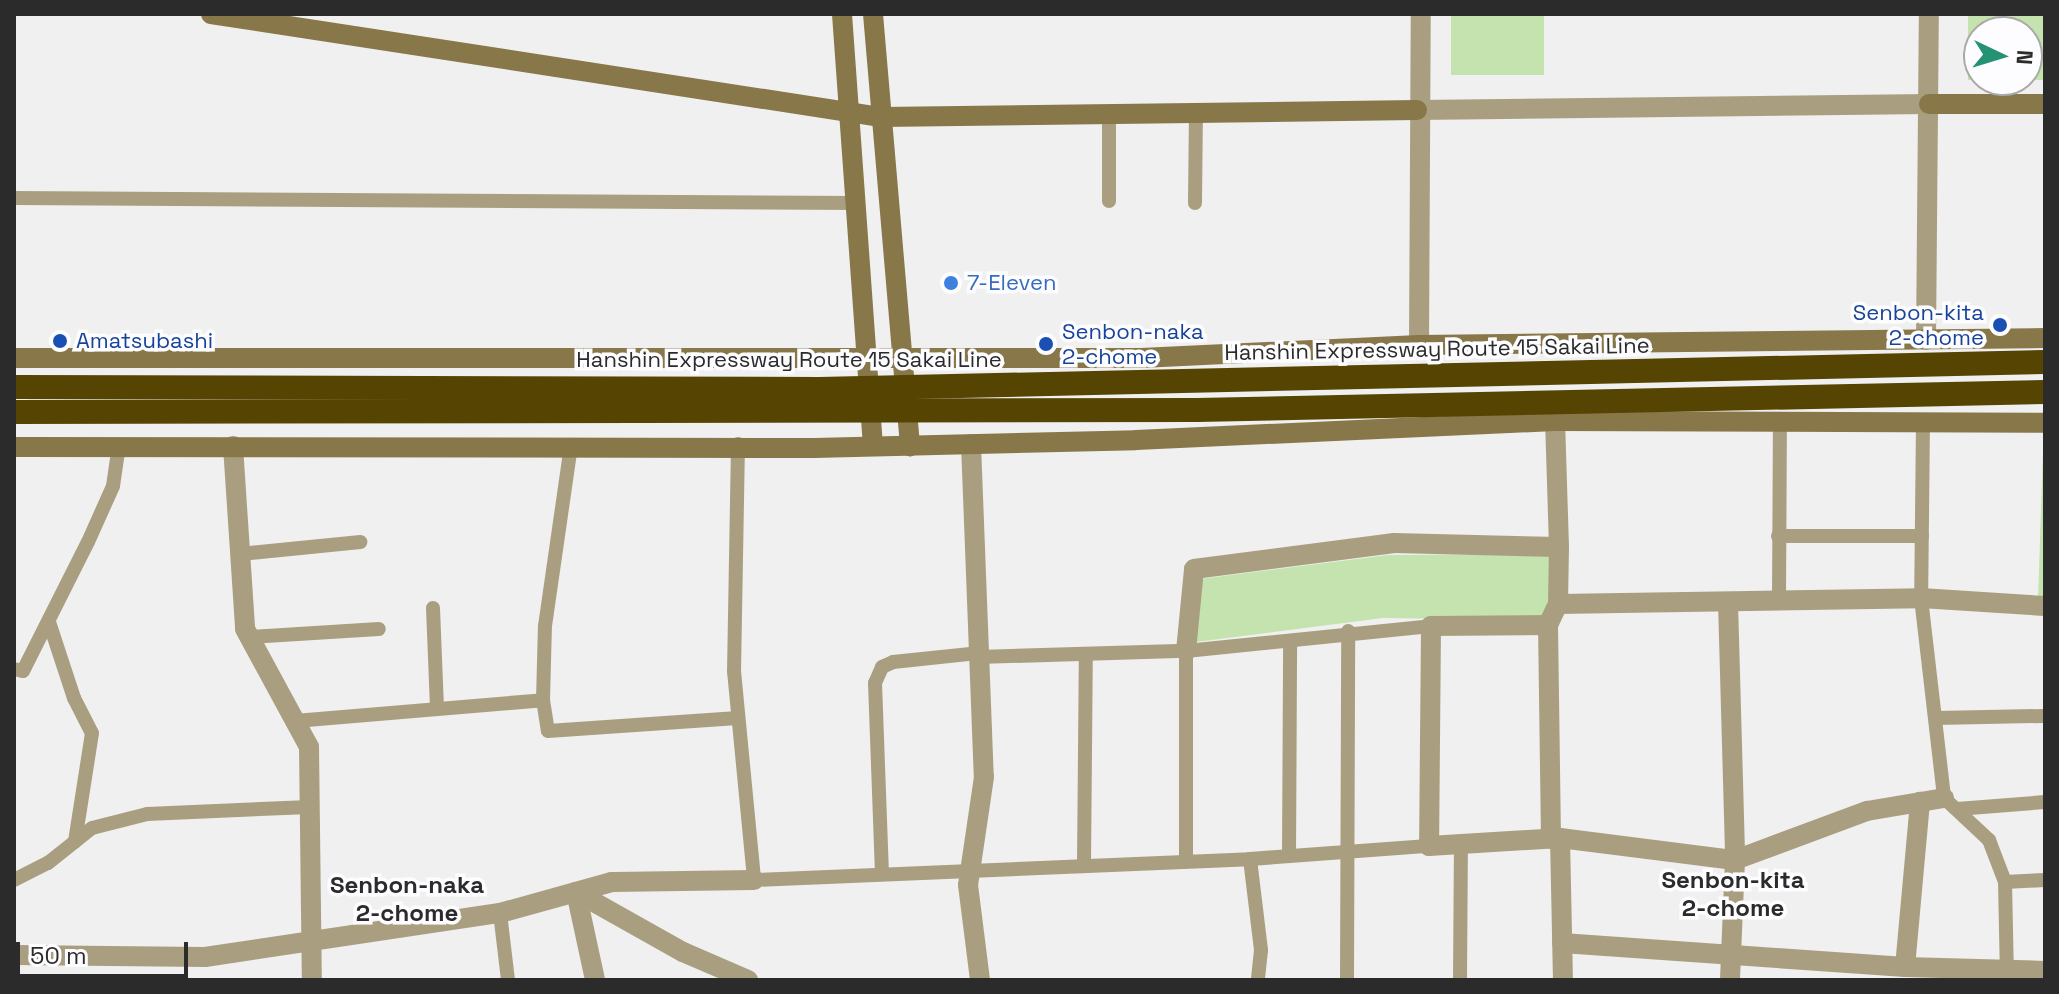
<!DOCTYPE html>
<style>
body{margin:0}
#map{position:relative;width:2059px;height:994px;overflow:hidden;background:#f0f0f1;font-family:"Space Grotesk",sans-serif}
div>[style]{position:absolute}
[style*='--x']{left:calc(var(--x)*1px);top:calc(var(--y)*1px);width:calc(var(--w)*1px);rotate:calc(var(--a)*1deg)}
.green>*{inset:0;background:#c4e3af;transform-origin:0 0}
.lane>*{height:14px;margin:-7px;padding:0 7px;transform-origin:7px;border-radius:7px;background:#a99f80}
.street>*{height:20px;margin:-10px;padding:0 10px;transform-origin:10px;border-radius:10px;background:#a99f80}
.secondary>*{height:20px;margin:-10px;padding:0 10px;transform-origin:10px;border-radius:10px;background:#877749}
.highway-bridge>*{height:24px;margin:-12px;padding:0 12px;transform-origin:12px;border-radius:12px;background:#564402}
.dots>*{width:22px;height:22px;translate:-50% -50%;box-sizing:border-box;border:4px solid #fdfdff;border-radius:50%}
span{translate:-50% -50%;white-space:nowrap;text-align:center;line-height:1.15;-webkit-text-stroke:7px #fdfdff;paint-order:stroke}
.shop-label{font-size:22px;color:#366cbe}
.left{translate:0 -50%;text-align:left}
.transit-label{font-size:22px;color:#164399}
.right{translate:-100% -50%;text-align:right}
.street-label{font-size:22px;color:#2b2b2b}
.neighbourhood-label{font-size:24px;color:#2b2b2b;font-weight:700}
.frame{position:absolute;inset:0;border:16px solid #2b2b2b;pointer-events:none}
.north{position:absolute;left:1963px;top:16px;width:80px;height:80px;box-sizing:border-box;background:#fdfdff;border:2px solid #a9a9aa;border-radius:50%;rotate:94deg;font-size:22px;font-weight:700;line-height:32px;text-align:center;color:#2b2b2b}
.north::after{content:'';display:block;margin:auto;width:28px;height:36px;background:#249273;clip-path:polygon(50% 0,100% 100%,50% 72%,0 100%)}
.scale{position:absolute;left:16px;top:942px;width:172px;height:36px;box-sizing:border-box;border:4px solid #2b2b2b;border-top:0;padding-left:10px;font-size:24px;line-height:28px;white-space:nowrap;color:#2b2b2b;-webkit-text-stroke:6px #fdfdff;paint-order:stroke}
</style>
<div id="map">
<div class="green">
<i style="left:1451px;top:14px;width:93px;height:61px"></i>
<i style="clip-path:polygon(evenodd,1968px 14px,2045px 14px,2045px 80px,1968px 80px,1968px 14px,1979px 32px,2027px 32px,2027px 80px,1979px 80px,1979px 32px)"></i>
<i style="clip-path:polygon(2043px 449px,2045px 449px,2045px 599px,2038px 599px)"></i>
<i style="clip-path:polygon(1546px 554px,1553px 560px,1552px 580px,1546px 610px,1538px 620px,1383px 618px,1196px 642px,1200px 579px,1388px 555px)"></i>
</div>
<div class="lane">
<i style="--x:1109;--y:114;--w:87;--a:90"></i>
<i style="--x:14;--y:198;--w:843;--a:0.34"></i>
<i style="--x:1195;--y:203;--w:90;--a:-89.4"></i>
<i style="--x:1923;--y:421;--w:177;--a:90.6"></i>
<i style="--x:1921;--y:598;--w:201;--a:83.4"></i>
<i style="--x:1944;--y:798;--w:62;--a:43"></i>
<i style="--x:1989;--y:840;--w:45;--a:69.1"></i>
<i style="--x:2005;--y:882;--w:98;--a:88.8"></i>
<i style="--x:738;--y:444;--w:227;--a:91"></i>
<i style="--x:734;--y:671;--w:210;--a:84.5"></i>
<i style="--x:754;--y:880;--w:496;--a:-2.4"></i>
<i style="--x:1250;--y:859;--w:92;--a:83.1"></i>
<i style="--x:1261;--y:950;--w:30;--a:96"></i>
<i style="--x:1778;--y:536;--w:144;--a:0"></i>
<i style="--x:240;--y:554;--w:121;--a:-5.7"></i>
<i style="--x:1779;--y:601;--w:181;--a:-89.7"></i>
<i style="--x:433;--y:608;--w:101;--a:87.7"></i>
<i style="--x:49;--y:622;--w:80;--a:71.8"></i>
<i style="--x:74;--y:698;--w:39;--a:63"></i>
<i style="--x:92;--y:733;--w:110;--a:98.9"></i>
<i style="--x:249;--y:637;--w:130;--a:-3.5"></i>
<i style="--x:978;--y:657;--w:208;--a:-1.7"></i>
<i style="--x:14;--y:669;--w:9;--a:13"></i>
<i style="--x:23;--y:671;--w:144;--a:-63.3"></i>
<i style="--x:88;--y:542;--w:61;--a:-65.9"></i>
<i style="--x:113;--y:486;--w:41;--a:-81.7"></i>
<i style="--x:543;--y:700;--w:74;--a:-88.5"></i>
<i style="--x:545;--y:626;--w:183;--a:-81.8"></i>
<i style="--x:1936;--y:718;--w:109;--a:-1.1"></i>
<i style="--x:295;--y:721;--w:249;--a:-4.8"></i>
<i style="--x:543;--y:700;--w:31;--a:81"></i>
<i style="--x:548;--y:731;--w:190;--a:-3.9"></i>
<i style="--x:1957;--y:809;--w:88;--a:-4.5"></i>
<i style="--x:1289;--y:856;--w:214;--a:-89.7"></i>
<i style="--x:1250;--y:859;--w:179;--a:-4.2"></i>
<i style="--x:1186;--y:861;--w:210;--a:-90"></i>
<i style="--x:1186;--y:651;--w:246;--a:-5.8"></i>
<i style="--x:1084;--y:865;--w:211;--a:-89.5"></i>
<i style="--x:882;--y:874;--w:191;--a:-92.1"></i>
<i style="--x:875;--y:683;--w:17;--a:-66"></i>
<i style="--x:882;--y:667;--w:12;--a:-24"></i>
<i style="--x:893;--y:662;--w:85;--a:-6"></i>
<i style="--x:14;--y:880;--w:38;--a:-27"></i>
<i style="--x:48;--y:863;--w:56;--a:-38.5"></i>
<i style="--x:92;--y:828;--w:57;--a:-14.3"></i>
<i style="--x:147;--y:814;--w:163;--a:-2.5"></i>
<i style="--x:2005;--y:882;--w:40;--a:-2.9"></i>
<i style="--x:500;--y:913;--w:67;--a:83.2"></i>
<i style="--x:1347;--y:980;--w:349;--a:-89.8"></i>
<i style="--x:1460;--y:980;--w:136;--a:-89.6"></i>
</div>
<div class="street">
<i style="--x:1417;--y:110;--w:512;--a:-0.67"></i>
<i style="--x:1926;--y:340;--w:326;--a:-89.5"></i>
<i style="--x:1419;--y:345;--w:331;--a:-89.7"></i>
<i style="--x:971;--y:444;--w:333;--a:87.8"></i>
<i style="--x:984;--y:777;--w:109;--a:98.4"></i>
<i style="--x:968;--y:885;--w:96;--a:82.8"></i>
<i style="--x:233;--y:446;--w:183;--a:86.2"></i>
<i style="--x:245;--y:629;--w:134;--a:61.5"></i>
<i style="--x:309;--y:747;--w:233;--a:89.3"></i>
<i style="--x:1728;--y:602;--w:258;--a:88.4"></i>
<i style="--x:1735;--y:860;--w:120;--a:92.4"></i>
<i style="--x:1558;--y:604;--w:363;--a:-0.9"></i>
<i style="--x:1921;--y:598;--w:124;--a:3.7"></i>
<i style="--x:1548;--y:625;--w:117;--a:179.5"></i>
<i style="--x:1431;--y:626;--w:220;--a:90.5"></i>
<i style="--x:1429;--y:846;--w:131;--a:-3.5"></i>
<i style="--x:1560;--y:838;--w:176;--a:7.2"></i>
<i style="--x:1735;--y:860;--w:141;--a:-20.4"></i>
<i style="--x:1867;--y:811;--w:78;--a:-9.6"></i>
<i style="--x:1186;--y:651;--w:82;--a:-84.4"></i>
<i style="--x:1194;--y:569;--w:202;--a:-7.4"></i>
<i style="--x:1394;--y:543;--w:165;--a:1.4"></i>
<i style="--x:1560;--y:838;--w:142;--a:88.8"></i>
<i style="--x:1551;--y:839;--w:214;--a:-90.8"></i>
<i style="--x:1548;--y:625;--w:23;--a:-65"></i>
<i style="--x:1558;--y:604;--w:57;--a:-89"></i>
<i style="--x:1559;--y:547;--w:126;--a:-91.8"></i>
<i style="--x:576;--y:892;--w:123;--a:29.3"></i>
<i style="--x:683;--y:952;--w:71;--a:23.3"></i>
<i style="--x:576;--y:892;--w:90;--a:77.8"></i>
<i style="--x:1562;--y:943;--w:344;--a:4"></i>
<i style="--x:1905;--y:967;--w:140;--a:1.6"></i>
<i style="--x:14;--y:955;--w:191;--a:0.6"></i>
<i style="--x:205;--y:957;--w:298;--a:-8.5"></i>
<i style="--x:500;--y:913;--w:116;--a:-15.5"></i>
<i style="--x:612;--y:882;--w:142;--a:-0.8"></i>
<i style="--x:1905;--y:967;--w:166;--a:-84.8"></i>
</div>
<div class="secondary">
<i style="--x:211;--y:14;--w:678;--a:8.74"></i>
<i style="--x:881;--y:117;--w:536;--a:-0.75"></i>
<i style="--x:842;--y:14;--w:433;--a:85.9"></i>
<i style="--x:873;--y:14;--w:434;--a:85.1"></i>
<i style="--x:1929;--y:104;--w:116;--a:0"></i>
<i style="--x:14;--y:358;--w:1127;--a:0"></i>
<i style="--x:1141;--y:358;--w:278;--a:-2.7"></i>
<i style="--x:1419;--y:345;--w:626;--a:-0.64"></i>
<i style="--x:14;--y:447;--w:800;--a:0.07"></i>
<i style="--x:814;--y:448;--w:322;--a:-1.4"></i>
<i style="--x:1136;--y:440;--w:419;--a:-2.6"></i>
<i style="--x:1555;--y:421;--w:490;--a:0.2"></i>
</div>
<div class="highway-bridge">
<i style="--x:14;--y:387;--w:805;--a:0.14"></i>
<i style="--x:819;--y:389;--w:1226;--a:-1.26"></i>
<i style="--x:14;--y:412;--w:1183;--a:-0.1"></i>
<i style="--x:1197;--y:410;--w:848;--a:-1.22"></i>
</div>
<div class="dots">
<i style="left:951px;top:283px;background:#3f7fe0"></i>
<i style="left:2000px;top:325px;background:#1a4fb4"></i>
<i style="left:60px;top:341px;background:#1a4fb4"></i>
<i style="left:1046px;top:344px;background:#1a4fb4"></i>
</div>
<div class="shop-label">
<span class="left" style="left:967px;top:283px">7-Eleven</span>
</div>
<div class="transit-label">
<span class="right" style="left:1984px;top:325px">Senbon-kita<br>2-chome</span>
<span class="left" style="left:1062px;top:344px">Senbon-naka<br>2-chome</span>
<span class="left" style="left:76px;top:341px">Amatsubashi</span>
</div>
<div class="street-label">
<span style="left:1437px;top:349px;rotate:-1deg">Hanshin Expressway Route 15 Sakai Line</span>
<span style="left:789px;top:360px">Hanshin Expressway Route 15 Sakai Line</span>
</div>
<div class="neighbourhood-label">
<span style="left:1733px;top:894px">Senbon-kita<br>2-chome</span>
<span style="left:407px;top:899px">Senbon-naka<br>2-chome</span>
</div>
<div class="frame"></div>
<div class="north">N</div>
<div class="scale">50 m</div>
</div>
